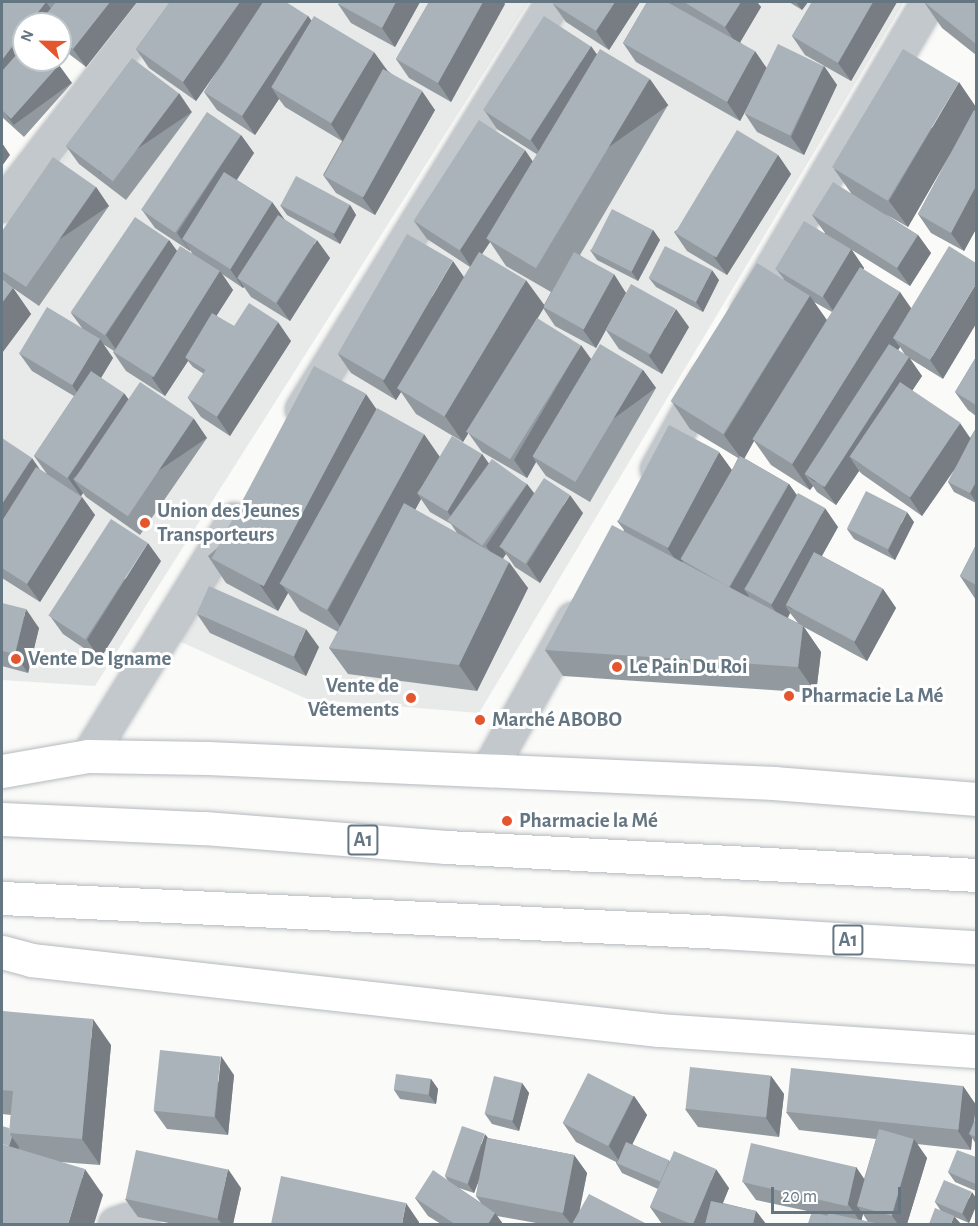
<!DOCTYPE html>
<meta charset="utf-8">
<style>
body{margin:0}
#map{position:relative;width:978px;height:1226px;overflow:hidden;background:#fafaf8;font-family:"Alegreya Sans",sans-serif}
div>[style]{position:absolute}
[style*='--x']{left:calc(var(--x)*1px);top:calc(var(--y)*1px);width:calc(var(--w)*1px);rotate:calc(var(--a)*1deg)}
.built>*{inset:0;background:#e8e9e9}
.roads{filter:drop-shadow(0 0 2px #b5babe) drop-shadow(0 0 2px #b5babe)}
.minor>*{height:33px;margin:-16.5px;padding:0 16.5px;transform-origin:16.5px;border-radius:16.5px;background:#c3c8cc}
.major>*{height:33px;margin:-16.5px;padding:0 16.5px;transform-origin:16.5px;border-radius:16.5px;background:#fff}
.wall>*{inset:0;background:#929a9f}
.shaded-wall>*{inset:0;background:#777d82;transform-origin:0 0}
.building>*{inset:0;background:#aab3b9;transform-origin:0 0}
.dots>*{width:16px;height:16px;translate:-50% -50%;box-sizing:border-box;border:3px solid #fff;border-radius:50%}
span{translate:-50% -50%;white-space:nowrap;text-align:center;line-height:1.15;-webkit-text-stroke:6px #fff;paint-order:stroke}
.shield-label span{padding:2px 4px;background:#fff;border:2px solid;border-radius:4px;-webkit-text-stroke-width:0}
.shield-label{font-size:20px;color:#657683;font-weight:700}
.poi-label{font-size:21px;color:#657683;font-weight:700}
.left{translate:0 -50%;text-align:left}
.right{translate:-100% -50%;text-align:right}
.frame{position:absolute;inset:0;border:3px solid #657683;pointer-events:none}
.north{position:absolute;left:12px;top:12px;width:60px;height:60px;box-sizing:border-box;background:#fff;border:2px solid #c1c8cd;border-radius:50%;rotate:292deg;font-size:16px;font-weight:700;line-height:24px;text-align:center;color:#657683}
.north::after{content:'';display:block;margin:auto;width:21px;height:27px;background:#e4572e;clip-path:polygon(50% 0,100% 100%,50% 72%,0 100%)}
.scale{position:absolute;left:771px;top:1187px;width:130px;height:27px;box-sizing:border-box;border:3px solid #657683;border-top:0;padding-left:8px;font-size:18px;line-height:21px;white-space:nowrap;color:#657683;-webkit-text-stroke:4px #fff;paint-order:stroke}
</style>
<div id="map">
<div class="built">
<i style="clip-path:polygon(181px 2px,529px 2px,95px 686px,2px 680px,2px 241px)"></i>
<i style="clip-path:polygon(571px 2px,904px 2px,479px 713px,307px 699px,168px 636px)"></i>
</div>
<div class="roads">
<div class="minor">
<i style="--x:2;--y:205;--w:257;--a:-52.3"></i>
<i style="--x:747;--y:310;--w:357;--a:-59.6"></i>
<i style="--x:302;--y:409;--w:478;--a:-58.4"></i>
<i style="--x:657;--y:469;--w:102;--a:-61.2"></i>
<i style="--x:88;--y:756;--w:278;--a:-58.3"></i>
<i style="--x:489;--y:769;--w:172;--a:-60.8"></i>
<i style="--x:115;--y:1224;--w:13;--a:-18"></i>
<i style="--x:127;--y:1220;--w:16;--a:14"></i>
</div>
<div class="major">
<i style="--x:2;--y:771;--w:87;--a:-9.9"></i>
<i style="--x:88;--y:756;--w:120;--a:1"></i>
<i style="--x:208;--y:758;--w:567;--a:2.53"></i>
<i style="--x:774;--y:783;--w:203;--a:4.5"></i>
<i style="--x:2;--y:819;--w:202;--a:2.6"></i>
<i style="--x:204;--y:828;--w:243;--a:4.5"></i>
<i style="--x:446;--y:847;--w:531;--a:3.02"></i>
<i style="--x:2;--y:898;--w:719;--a:2.71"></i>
<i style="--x:720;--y:932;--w:256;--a:3.4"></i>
<i style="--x:2;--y:952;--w:30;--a:15"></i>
<i style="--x:31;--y:960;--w:632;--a:6.36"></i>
<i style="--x:659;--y:1030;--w:318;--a:3.8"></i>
</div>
</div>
<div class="wall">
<i style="clip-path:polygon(2px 2px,137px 2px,86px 67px,60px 47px,60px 24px,24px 24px,24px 60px,72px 83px,24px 137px,2px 117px)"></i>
<i style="clip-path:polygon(170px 2px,261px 2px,262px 3px,308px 16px,311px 20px,387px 70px,435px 110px,375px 215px,336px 193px,323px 175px,342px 141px,285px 107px,279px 99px,255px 135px,217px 110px,204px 92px,225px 59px,196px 101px,149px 68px,136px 49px)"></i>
<i style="clip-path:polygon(420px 2px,395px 47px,351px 23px,338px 4px)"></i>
<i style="clip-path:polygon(429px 2px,503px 2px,505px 4px,451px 102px,409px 78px,396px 59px)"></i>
<i style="clip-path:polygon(554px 2px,640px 2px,609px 50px,566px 22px,553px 4px)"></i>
<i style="clip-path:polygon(647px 2px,757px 2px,761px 7px,740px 42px,767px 68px,824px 66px,837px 85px,804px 155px,757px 132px,745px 114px,752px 99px,740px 121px,636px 62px,623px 43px)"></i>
<i style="clip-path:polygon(789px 2px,808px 2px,802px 10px)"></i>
<i style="clip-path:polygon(812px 2px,897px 2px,851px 81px,805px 55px,792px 36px)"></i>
<i style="clip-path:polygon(924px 2px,976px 2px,976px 55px,942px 28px)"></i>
<i style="clip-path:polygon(evenodd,597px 54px,668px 105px,580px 255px,626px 293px,596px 348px,555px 326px,543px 308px,537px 318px,591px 359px,643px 370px,656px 388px,590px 502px,546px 476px,536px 462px,527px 478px,482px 452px,469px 434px,527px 336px,463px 442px,416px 414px,401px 392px,396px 400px,351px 373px,338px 354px,464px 277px,470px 267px,427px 239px,414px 221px,533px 162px,538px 155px,497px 129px,484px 110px,597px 54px,490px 242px,506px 266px,551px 292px,544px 305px,482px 254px,490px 242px)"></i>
<i style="clip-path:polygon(evenodd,976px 109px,975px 111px,976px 112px,976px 229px,964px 251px,931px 233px,918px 214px,951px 153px,908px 227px,885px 214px,918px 235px,931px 253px,910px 286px,852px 250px,864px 268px,863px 270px,900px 292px,943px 379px,909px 358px,922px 376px,912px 391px,970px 438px,976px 428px,976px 503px,954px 492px,948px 482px,955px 469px,922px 516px,862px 474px,859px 471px,836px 505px,817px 492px,813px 486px,810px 490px,771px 465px,754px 441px,744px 458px,789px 484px,797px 495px,838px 527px,822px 556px,883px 589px,896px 608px,867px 661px,804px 627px,821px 652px,816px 693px,563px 676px,545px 650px,624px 530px,617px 521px,732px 470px,738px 458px,690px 429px,672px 402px,784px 279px,776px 269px,825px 233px,812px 215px,851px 193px,834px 169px,976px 109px,814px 302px,832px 312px,827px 320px,814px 302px,976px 109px,900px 347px,905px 355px,898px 350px,900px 347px,976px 109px,790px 613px,798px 623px,788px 618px,790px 613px)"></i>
<i style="clip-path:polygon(192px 112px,126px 200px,79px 164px,66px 146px)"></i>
<i style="clip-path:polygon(241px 135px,254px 153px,237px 180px,272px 202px,284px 219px,330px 258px,290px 321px,251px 297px,244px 287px,243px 288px,222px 274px,233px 290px,216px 316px,234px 326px,291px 341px,230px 436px,201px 417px,188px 398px,204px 374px,193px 367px,188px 361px,165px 396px,126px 371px,113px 352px,114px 351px,103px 344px,113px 358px,101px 378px,128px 399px,194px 419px,207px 438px,140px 535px,86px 497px,83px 493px,81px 496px,95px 515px,40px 602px,2px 578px,2px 438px,39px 469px,47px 474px,34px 456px,74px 396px,32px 371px,19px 353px,82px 328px,71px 313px,169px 240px,177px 251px,193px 255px,190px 250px,190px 251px,155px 228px,142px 210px)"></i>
<i style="clip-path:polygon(778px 155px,791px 174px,727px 275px,687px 251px,674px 232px)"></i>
<i style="clip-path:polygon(96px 187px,109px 206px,39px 306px,13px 288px,31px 314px,2px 353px,2px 231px)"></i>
<i style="clip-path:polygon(280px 205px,350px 205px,356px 215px,340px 244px,287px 215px)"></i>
<i style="clip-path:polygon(653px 230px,660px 240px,638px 281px,597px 260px,590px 250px)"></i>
<i style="clip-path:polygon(649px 278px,719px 280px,703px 312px,656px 287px)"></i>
<i style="clip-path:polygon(689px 327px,662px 374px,619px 349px,606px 330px)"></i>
<i style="clip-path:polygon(976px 357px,976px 416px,968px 410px,955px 392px)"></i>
<i style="clip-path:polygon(evenodd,376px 410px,440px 457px,482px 454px,489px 464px,527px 484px,535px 494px,583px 513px,540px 583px,515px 567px,506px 554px,503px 558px,528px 588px,477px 691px,348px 674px,329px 648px,338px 632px,300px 611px,288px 593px,278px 611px,226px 583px,208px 556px,376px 410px,421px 499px,430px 512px,451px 524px,457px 533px,415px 510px,421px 499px)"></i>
<i style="clip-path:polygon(914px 522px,895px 560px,854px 539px,847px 529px)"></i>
<i style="clip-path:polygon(976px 545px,976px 600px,960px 576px)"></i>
<i style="clip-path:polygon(161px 561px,100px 659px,63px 634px,50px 616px)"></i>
<i style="clip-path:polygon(2px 603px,39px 628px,28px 673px,2px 666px)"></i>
<i style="clip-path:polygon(197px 614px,319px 647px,306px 676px,210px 633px)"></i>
<i style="clip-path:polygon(2px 1011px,111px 1045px,100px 1165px,60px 1162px,103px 1195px,2px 1224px,11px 1115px,2px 1114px)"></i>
<i style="clip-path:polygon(234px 1075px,228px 1135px,167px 1129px,154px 1111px)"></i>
<i style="clip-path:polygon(771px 1076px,784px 1094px,779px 1137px,698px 1127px,685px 1109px)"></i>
<i style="clip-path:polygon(431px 1079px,438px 1089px,436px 1104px,400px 1099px,394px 1090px)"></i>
<i style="clip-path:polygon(522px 1083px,529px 1093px,519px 1131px,492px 1124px,485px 1114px)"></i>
<i style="clip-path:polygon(evenodd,963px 1086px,976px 1105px,974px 1124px,976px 1137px,976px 1144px,972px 1138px,971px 1150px,917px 1144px,927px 1158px,907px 1224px,808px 1224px,812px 1212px,756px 1200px,743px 1182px,856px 1167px,864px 1179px,876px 1139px,799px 1130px,786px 1112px,963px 1086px,863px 1214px,868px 1222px,861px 1220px,863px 1214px)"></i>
<i style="clip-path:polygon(634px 1096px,647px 1115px,632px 1144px,729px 1188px,723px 1203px,756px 1211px,766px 1224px,662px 1224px,650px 1207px,658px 1189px,622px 1173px,616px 1163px,616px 1162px,576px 1142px,563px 1123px)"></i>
<i style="clip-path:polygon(evenodd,488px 1138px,574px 1155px,587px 1173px,579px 1211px,647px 1224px,542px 1224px,497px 1216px,503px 1224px,441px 1224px,428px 1216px,415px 1198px,448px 1181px,445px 1176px,488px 1138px,479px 1181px,476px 1196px,481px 1203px,459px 1188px,474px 1193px,479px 1181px)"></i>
<i style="clip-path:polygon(976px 1157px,976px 1191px,955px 1182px,948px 1172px)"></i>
<i style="clip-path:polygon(241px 1188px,233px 1224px,174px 1224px,138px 1217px,125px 1199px)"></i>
<i style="clip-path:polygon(976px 1198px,976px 1206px,969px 1223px,941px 1211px,935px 1202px)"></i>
</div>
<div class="shaded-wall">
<i style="clip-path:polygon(46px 2px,59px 20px,39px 23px,40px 24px,29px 24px)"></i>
<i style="clip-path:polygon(110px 2px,137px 2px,86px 67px,73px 49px)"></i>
<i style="clip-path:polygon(240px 2px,261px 2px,264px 5px,196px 101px,183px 82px)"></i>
<i style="clip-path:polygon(396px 2px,420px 2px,395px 47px,382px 28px)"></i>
<i style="clip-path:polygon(483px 2px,503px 2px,505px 4px,451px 102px,438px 83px)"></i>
<i style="clip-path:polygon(615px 2px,640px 2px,609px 50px,596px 31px)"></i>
<i style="clip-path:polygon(741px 2px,757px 2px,761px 7px,738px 46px,725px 27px)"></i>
<i style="clip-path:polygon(796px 2px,808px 2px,802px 10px)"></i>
<i style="clip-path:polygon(873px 2px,897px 2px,851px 81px,838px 63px)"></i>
<i style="clip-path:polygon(308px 16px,321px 34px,272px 88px,279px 99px,255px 135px,242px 116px)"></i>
<i style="clip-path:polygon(24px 31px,24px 60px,2px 71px,2px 60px)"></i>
<i style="clip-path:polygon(591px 46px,604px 64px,544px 159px,531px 140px)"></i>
<i style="clip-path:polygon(755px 51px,768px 70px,740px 121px,727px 102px)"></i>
<i style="clip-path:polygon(374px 52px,387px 70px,344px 143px,331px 124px)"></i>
<i style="left:59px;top:65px;width:22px;height:72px;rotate:54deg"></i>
<i style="clip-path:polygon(824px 66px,837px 85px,804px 155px,791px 137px)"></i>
<i style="left:650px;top:79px;width:32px;height:221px;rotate:55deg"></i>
<i style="clip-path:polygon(959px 82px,976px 107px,976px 109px,908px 227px,889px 201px)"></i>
<i style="clip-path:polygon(422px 91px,435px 110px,375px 215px,362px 197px)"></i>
<i style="left:179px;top:93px;width:23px;height:110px;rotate:56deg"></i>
<i style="clip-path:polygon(241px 135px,254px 153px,193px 246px,182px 239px,190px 250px,190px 251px,177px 233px)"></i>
<i style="clip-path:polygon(2px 143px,10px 155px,2px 166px)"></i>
<i style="clip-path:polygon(525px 150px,538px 169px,488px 240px,490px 242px,472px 269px,460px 250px)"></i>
<i style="clip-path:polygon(778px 155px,791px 174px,727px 275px,714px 257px)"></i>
<i style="clip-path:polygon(976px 186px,976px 229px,964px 251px,951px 233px)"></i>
<i style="left:96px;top:187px;width:23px;height:122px;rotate:56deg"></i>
<i style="clip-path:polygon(272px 202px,285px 220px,238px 279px,244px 287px,243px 288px,230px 269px)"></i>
<i style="clip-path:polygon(350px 205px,356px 215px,340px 244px,333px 234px)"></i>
<i style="clip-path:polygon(653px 230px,660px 240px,638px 281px,631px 271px)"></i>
<i style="clip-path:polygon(918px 235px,931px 253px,910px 286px,897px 268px)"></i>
<i style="clip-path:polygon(169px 240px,182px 258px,119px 354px,106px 335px)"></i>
<i style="clip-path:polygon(317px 240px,330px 258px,290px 321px,277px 303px)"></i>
<i style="clip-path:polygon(851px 249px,864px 268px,836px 315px,823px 296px)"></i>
<i style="clip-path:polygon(453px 261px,466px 280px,397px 388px,401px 392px,396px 400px,383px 381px)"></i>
<i style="clip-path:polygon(712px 270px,719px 280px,703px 312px,696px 302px)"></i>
<i style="clip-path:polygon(220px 271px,233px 290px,189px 359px,186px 358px,188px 361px,165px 396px,152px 378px)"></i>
<i style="clip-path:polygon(614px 274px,626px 293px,596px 348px,583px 330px)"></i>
<i style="clip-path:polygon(526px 280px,545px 306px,463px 442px,445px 416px)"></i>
<i style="clip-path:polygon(976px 284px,976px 324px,943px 379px,930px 360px)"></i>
<i style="clip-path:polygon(13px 288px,31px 314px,2px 353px,2px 303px)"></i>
<i style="clip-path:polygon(900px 292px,918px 318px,893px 338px,900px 347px,815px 482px,804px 474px,813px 486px,810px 490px,792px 464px)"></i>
<i style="clip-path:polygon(810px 296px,828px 322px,753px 439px,754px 441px,743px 461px,724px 435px)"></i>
<i style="clip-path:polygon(676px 309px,689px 327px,662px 374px,649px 356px)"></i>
<i style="clip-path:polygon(278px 322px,291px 341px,230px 436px,217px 417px)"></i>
<i style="clip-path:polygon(100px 339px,113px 358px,85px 404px,72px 385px)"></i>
<i style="clip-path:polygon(581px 345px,594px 363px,533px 457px,536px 462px,527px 478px,514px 460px)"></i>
<i style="clip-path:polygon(909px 357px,922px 376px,862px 465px,849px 456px,859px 471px,836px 505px,823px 487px)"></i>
<i style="left:643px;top:370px;width:22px;height:132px;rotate:54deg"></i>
<i style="clip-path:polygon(124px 393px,137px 411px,73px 479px,83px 493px,81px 496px,68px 478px)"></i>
<i style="clip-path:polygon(366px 394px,384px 420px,282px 585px,288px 593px,278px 611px,260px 585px)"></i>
<i style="left:194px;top:419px;width:23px;height:118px;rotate:56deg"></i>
<i style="clip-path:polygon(960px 423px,973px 442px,922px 516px,909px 497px)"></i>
<i style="clip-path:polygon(424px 434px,442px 460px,417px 493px,421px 499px,347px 636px,328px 610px)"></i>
<i style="clip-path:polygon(719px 452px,732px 470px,681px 559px,683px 561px,680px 566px,667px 548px)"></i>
<i style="clip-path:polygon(482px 454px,495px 472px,460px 529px,447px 511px)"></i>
<i style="clip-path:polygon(32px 458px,45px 477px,2px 542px,2px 504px)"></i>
<i style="clip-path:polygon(976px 482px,976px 502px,970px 493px)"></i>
<i style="clip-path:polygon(527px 484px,540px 502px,502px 548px,506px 554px,499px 564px,486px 546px)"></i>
<i style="clip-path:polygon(789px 484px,802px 503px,744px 589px,749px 596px,743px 605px,730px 587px)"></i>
<i style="clip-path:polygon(570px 495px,583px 513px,540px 583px,527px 564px)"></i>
<i style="clip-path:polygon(82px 497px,95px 515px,40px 602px,27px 584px)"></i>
<i style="clip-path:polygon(825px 508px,838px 527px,792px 609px,785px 605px,790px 613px,784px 624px,771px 605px)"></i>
<i style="clip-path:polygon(907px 512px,914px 522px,895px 560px,888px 551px)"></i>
<i style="clip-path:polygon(148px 543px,161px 561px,100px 659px,87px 640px)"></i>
<i style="clip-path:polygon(509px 562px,528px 588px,477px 691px,459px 665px)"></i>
<i style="clip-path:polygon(883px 589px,896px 608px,867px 661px,854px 642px)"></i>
<i style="clip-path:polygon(26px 609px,39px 628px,28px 673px,15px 654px)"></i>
<i style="clip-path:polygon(803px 626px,821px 652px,816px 693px,798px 667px)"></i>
<i style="clip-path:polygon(306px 629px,319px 647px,306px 676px,294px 657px)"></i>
<i style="clip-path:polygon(93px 1019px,111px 1045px,100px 1165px,82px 1139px)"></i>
<i style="clip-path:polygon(221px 1056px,234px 1075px,228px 1135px,215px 1117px)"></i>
<i style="clip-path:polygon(771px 1076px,784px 1094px,779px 1137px,766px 1118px)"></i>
<i style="clip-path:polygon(431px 1079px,438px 1089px,436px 1104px,429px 1095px)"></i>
<i style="clip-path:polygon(522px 1083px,529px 1093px,519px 1131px,512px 1121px)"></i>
<i style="clip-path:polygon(963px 1086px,976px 1105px,972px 1135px,969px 1134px,972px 1138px,971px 1150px,958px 1131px)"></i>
<i style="clip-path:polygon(634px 1096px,647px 1115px,622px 1165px,609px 1146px)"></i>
<i style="clip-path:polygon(485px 1134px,492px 1143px,474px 1193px,468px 1184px)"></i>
<i style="clip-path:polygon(12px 1137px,19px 1147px,13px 1166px,6px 1156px)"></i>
<i style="clip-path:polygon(914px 1139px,927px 1158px,907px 1224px,898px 1224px,892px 1216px)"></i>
<i style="clip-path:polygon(574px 1155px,587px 1173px,577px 1224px,571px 1224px,562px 1213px)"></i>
<i style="clip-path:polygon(856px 1167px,869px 1186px,857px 1206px,863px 1214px,861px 1223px,848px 1204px)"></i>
<i style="clip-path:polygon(85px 1169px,103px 1195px,94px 1224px,68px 1224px)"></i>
<i style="clip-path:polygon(228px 1169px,241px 1188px,233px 1224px,222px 1224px,217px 1218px)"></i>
<i style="clip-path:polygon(716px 1169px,729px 1188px,714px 1224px,693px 1224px)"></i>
<i style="clip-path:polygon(972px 1192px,976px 1198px,976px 1206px,969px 1223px,962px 1213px)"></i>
<i style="clip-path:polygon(406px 1203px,419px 1222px,419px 1224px,402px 1224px)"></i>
<i style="clip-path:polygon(756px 1211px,766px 1224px,753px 1224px)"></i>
<i style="clip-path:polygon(495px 1213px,503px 1224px,488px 1224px)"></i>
<i style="clip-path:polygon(954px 1216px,961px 1224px,951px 1224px)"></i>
</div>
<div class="building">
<i style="clip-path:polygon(2px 2px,46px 2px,29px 24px,24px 24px,24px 31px,2px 60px)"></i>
<i style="clip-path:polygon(56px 2px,110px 2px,73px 49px,60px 39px,60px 24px,41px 24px,39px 23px)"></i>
<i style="clip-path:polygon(170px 2px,240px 2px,183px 82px,136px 49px)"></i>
<i style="clip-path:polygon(263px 2px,286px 2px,308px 16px,242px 116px,204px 92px)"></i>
<i style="clip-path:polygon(340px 2px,396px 2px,382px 28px,338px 4px)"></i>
<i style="clip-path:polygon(429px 2px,483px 2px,438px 83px,396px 59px)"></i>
<i style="clip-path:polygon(554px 2px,615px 2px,596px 31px,553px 4px)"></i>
<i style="clip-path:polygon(647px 2px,667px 2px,755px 51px,727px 102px,623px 43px)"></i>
<i style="clip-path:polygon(684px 2px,741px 2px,725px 27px)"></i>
<i style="clip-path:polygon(812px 2px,873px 2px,838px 63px,792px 36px)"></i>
<i style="clip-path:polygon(924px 2px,976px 2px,976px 44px)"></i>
<i style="left:314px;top:16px;width:70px;height:83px;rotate:31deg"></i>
<i style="left:544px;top:16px;width:56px;height:112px;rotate:33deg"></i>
<i style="left:778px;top:44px;width:51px;height:77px;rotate:26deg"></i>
<i style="clip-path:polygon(24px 46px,24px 60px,53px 60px,59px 65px,11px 119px,2px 110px,2px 71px)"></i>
<i style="left:600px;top:49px;width:58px;height:221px;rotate:31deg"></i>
<i style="left:903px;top:49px;width:65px;height:138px;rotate:31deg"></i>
<i style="left:132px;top:58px;width:59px;height:110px;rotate:37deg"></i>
<i style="left:383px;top:69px;width:45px;height:122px;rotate:29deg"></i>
<i style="clip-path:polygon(974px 110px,976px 112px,976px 186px,951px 233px,918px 214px)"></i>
<i style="left:207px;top:112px;width:41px;height:118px;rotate:34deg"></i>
<i style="left:479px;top:120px;width:55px;height:120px;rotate:33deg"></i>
<i style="left:737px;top:130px;width:48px;height:120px;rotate:31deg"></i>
<i style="clip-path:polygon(53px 157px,96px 187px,26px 287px,2px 271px,2px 231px)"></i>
<i style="left:224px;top:172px;width:57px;height:79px;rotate:32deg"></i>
<i style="left:296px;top:176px;width:61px;height:33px;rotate:28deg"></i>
<i style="left:833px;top:182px;width:100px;height:39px;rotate:32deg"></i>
<i style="left:612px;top:209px;width:46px;height:47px;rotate:27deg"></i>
<i style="left:278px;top:215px;width:46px;height:75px;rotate:33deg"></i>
<i style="left:135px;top:217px;width:41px;height:115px;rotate:34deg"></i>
<i style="left:804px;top:221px;width:55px;height:56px;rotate:31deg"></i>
<i style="left:407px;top:234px;width:53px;height:138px;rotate:30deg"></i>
<i style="left:180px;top:246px;width:47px;height:125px;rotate:32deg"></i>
<i style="left:665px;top:246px;width:53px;height:36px;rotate:27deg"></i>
<i style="clip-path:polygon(949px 246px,976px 263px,976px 284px,930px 360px,893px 338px)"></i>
<i style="left:479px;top:252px;width:55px;height:159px;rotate:31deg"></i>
<i style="left:574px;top:252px;width:46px;height:63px;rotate:29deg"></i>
<i style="left:757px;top:263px;width:62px;height:163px;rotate:32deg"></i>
<i style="left:860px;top:267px;width:47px;height:203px;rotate:32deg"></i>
<i style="clip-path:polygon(2px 279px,13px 288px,2px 303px)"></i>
<i style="left:631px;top:284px;width:51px;height:52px;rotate:29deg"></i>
<i style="left:249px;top:303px;width:35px;height:113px;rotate:33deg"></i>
<i style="left:47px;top:307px;width:62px;height:54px;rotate:31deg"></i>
<i style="left:212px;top:313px;width:26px;height:52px;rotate:31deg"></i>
<i style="left:537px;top:318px;width:52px;height:134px;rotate:32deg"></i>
<i style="left:600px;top:344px;width:50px;height:131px;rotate:31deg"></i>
<i style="left:889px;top:344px;width:24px;height:155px;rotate:33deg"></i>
<i style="clip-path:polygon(976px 357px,976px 405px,955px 392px)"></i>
<i style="left:314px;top:366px;width:59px;height:218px;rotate:28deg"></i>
<i style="left:91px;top:371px;width:40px;height:102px;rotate:34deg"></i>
<i style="left:140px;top:382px;width:65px;height:118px;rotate:34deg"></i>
<i style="left:900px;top:382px;width:73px;height:90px;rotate:34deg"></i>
<i style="left:377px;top:408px;width:54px;height:201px;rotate:29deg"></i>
<i style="left:669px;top:425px;width:57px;height:109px;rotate:28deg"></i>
<i style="clip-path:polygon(976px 428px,976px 482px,970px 493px,948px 482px)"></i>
<i style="left:452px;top:436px;width:35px;height:67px;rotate:31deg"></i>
<i style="clip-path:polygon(2px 438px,32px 458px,2px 504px)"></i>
<i style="left:740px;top:456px;width:56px;height:119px;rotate:30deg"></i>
<i style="left:492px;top:459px;width:43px;height:76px;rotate:36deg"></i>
<i style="clip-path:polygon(36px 467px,82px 497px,27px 584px,2px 568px,2px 521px)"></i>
<i style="left:544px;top:478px;width:31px;height:82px;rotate:33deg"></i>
<i style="left:866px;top:491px;width:46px;height:42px;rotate:27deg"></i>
<i style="left:798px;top:493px;width:31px;height:110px;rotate:29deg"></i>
<i style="clip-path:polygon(404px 503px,509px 562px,459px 665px,329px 648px)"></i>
<i style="left:111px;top:519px;width:44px;height:115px;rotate:33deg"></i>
<i style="clip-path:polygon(612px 525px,803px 626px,798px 667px,545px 650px)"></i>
<i style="clip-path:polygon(976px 545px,976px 585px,960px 576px)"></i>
<i style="left:814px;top:552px;width:78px;height:60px;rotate:28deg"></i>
<i style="left:209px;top:586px;width:106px;height:30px;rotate:24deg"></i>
<i style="clip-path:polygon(2px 603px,26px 609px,15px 654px,2px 651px)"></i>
<i style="clip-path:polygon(2px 1011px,93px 1019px,82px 1139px,9px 1133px,13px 1091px,2px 1090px)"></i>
<i style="left:160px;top:1050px;width:61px;height:61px;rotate:6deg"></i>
<i style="left:690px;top:1067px;width:81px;height:42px;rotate:6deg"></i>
<i style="left:791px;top:1068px;width:173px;height:44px;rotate:6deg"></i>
<i style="left:588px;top:1073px;width:51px;height:56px;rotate:27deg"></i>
<i style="left:396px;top:1074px;width:35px;height:16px;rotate:8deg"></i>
<i style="left:494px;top:1076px;width:29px;height:39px;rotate:14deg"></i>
<i style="clip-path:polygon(976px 1117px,976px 1137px,969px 1134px)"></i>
<i style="clip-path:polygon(2px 1126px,9px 1128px,9px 1133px,12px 1137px,9px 1146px,2px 1144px)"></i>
<i style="left:462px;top:1126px;width:24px;height:53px;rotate:19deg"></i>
<i style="left:879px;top:1129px;width:36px;height:80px;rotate:16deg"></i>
<i style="left:487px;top:1138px;width:89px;height:59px;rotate:11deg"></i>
<i style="left:626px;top:1142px;width:47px;height:23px;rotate:23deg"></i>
<i style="left:751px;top:1143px;width:108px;height:40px;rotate:13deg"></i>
<i style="clip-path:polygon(2px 1144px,85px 1169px,68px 1224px,2px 1224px)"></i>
<i style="left:136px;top:1150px;width:94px;height:50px;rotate:12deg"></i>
<i style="clip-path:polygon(957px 1150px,976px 1157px,976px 1184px,948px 1172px)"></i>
<i style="clip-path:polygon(674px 1151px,716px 1169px,693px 1224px,691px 1224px,650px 1207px)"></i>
<i style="clip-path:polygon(433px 1170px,495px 1213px,488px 1224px,455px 1224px,415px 1198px)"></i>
<i style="clip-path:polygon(281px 1176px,406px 1203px,402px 1224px,271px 1224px)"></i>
<i style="left:944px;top:1180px;width:30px;height:24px;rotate:23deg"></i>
<i style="clip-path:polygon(589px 1194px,647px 1224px,572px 1224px)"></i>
<i style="clip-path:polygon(711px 1201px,756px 1211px,753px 1224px,705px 1224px)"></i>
<i style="clip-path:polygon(935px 1208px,954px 1216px,951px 1224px,929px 1224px)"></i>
<i style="clip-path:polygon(812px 1212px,828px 1216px,826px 1224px,808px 1224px)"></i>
<i style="clip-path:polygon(828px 1213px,880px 1224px,826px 1224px)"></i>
</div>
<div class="dots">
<i style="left:145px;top:523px;background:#e4572e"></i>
<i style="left:16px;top:659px;background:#e4572e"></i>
<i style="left:617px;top:667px;background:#e4572e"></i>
<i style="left:789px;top:696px;background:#e4572e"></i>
<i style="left:411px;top:698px;background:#e4572e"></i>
<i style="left:480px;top:720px;background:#e4572e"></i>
<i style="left:507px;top:821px;background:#e4572e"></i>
</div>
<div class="shield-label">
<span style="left:363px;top:840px">A1</span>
<span style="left:848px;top:940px">A1</span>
</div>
<div class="poi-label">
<span class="left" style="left:157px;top:523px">Union des Jeunes<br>Transporteurs</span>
<span class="left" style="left:28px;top:659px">Vente De Igname</span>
<span class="left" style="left:629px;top:667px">Le Pain Du Roi</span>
<span class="right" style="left:399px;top:698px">Vente de<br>Vêtements</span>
<span class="left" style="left:801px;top:696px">Pharmacie La Mé</span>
<span class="left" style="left:492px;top:720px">Marché ABOBO</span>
<span class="left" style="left:519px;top:821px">Pharmacie la Mé</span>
</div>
<div class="frame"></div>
<div class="north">N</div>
<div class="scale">20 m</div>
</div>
